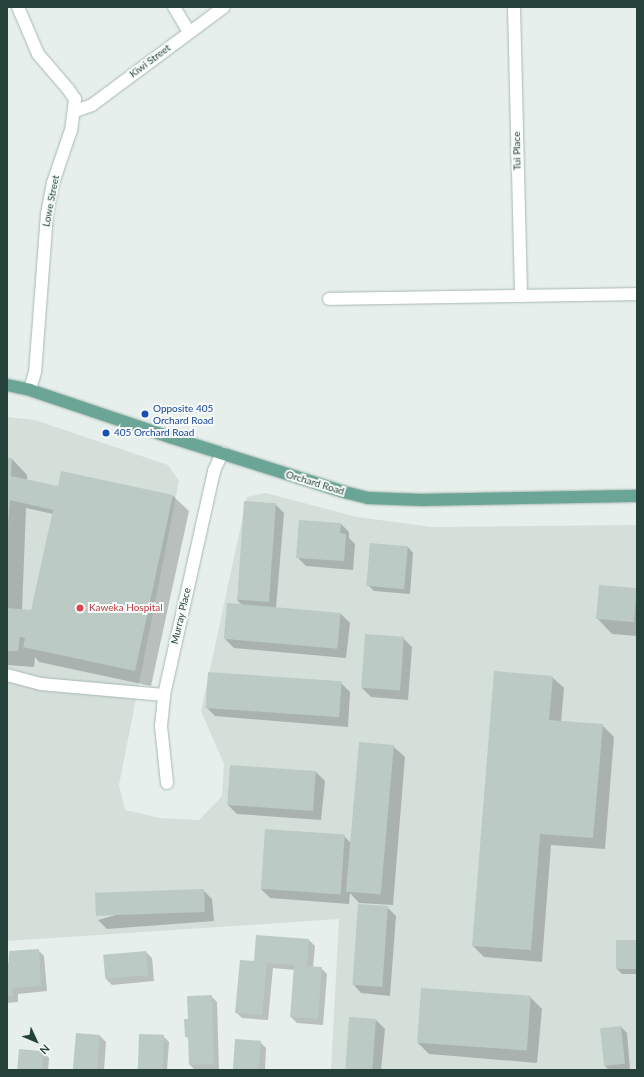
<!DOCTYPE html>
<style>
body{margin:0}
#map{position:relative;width:644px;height:1077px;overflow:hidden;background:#e6efeb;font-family:Lato,sans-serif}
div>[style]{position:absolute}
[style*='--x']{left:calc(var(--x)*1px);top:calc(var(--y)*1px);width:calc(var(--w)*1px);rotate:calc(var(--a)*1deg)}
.built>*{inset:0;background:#d4dfda}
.shadow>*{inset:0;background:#0003}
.building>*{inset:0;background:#bbcac4;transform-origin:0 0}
.roads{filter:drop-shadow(0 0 1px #a8b8b2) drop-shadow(0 0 1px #a8b8b2)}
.minor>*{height:12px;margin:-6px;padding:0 6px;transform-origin:6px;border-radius:6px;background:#fff}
.major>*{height:12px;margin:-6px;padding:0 6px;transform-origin:6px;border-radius:6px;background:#6aa596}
.dots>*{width:11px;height:11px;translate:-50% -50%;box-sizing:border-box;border:2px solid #f7fbf9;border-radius:50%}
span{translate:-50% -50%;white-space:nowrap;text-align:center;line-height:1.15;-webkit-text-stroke:4px #f7fbf9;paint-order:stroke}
.street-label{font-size:10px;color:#24423a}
.transit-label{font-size:10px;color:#164399}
.left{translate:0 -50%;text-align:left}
.health-label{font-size:10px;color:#be3a42}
.frame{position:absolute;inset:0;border:8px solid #24423a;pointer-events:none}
.north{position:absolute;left:16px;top:1021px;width:40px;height:40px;-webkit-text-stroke:3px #f7fbf9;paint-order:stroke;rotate:134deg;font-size:11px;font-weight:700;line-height:16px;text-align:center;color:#24423a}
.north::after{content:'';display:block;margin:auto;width:14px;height:18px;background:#24423a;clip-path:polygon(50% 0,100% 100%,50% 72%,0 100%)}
</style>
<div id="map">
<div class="built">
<i style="clip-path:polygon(7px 417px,35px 420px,168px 465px,179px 481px,119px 785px,125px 810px,160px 818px,199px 820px,222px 796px,224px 764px,201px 711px,247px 497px,266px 493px,357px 517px,432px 527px,637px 525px,637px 1070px,331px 1070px,339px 919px,7px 941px)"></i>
</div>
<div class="shadow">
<i style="clip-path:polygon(evenodd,7px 459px,12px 459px,27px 475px,27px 481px,58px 488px,62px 472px,173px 496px,189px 511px,151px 686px,39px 662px,35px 657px,34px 667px,7px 665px,7px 459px,26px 508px,53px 514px,32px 612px,22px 611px,26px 508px)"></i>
<i style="clip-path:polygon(275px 504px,284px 513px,276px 608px,341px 614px,350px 623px,346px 658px,234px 648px,225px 639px,242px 605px,237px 600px)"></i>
<i style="clip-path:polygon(341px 524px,349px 532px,349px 538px,355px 544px,353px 570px,306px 566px,297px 557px)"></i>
<i style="clip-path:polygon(408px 547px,413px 553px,410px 594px,374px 591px,368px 585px)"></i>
<i style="clip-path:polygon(637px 589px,637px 636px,612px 634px,597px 618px)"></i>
<i style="clip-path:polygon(403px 638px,412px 647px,408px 700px,371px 697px,362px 688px)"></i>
<i style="clip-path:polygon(552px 677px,564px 688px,561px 722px,602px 725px,614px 737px,605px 849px,551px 845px,542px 962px,484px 957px,473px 946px)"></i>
<i style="clip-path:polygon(341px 683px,350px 692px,348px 727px,215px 716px,207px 708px)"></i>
<i style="clip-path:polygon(393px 746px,405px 757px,393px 905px,359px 903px,350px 893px,349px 904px,270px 898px,261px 889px,344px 836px,351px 843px)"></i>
<i style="clip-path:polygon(316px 772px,325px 781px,321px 820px,237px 814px,228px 805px)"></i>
<i style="clip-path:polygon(203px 890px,212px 899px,214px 921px,107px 929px,98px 920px)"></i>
<i style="clip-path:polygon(387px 907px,396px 916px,390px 996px,361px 993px,353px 984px)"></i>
<i style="clip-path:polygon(257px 936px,309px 940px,315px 946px,313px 967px,321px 968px,327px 974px,323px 1025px,297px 1023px,291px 1017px,295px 970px,273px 968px,268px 1020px,242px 1018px,236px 1012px,255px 962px)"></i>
<i style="clip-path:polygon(637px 941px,637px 974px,622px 974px,616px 968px)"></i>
<i style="clip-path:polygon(38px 950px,44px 956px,47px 991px,18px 994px,18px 1002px,7px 1003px,7px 964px)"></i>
<i style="clip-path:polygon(146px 952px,152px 958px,154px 981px,112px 985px,106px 979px)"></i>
<i style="clip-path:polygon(211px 996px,217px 1002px,219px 1070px,195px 1070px,190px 1065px,189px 1040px,186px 1036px,189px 1020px)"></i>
<i style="clip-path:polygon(530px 997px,542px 1009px,537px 1063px,429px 1054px,418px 1043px)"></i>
<i style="clip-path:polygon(376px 1020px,385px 1029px,381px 1070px,346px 1070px)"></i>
<i style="clip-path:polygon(621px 1027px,627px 1033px,630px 1070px,609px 1070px,605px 1066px)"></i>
<i style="clip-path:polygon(100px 1036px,106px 1042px,104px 1070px,75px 1070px)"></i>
<i style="clip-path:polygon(163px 1036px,169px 1042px,167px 1070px,138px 1070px)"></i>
<i style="clip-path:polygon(260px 1042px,266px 1048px,265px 1070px,233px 1070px)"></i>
<i style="clip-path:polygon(43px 1052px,49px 1058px,48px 1070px,19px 1070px)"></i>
</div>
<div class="building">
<i style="clip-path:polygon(7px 458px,12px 458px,11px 476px,58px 486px,61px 471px,173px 495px,135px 671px,23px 647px,25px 638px,20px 637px,18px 651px,7px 651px,7px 608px,31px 610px,53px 510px,10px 500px,7px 538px)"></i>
<i style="left:244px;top:501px;width:32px;height:99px;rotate:4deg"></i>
<i style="clip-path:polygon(299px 520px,341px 523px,340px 533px,346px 534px,344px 561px,296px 558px)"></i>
<i style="left:370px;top:543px;width:38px;height:43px;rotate:5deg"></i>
<i style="left:599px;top:585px;width:38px;height:34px;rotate:5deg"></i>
<i style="left:227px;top:603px;width:114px;height:36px;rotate:5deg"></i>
<i style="left:365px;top:634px;width:39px;height:54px;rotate:4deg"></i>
<i style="clip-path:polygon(494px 671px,553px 676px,549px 720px,603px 724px,593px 838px,540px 834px,531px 950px,472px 946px)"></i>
<i style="left:208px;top:672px;width:134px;height:36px;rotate:4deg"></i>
<i style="left:359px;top:742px;width:35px;height:150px;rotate:5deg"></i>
<i style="left:230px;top:765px;width:86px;height:40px;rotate:4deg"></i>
<i style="left:265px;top:829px;width:80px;height:60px;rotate:4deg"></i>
<i style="left:204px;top:889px;width:23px;height:109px;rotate:88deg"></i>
<i style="left:358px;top:904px;width:30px;height:81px;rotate:4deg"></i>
<i style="clip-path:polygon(256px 935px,309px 939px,307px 966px,322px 967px,318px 1019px,290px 1017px,294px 965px,267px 963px,262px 1015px,235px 1013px,240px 960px,254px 961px)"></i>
<i style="left:616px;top:940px;width:21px;height:29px"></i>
<i style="clip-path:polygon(39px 949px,41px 986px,12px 988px,13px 996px,7px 996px,9px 951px)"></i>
<i style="left:146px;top:951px;width:24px;height:43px;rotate:85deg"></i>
<i style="left:421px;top:988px;width:110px;height:55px;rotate:4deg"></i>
<i style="clip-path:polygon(212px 995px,214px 1064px,189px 1065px,188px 1037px,185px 1037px,184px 1019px,188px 1019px,187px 996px)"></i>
<i style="left:349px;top:1017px;width:27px;height:53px;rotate:4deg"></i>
<i style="left:621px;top:1026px;width:38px;height:21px;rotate:84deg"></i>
<i style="left:76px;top:1033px;width:24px;height:37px;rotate:5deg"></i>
<i style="left:139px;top:1034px;width:25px;height:36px;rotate:2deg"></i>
<i style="left:235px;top:1039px;width:26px;height:31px;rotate:4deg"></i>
<i style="left:19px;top:1049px;width:25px;height:21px;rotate:5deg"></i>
</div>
<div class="roads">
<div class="minor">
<i style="--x:18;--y:7;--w:51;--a:66.9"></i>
<i style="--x:38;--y:54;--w:46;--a:49.4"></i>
<i style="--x:68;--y:89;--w:12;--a:55"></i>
<i style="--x:75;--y:99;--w:31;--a:97"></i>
<i style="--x:71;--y:130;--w:56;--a:108.8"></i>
<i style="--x:53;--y:183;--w:32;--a:101"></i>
<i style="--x:47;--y:214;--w:158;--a:94.3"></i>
<i style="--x:35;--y:372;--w:19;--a:106"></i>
<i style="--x:174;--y:7;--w:29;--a:59"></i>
<i style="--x:514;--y:7;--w:289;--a:88.6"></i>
<i style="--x:75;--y:111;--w:18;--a:-19"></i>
<i style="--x:92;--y:105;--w:164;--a:-36.6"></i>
<i style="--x:329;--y:299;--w:308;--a:-0.9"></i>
<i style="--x:7;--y:675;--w:35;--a:15"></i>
<i style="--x:41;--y:684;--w:123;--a:5.1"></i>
<i style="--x:167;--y:783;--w:57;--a:-96"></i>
<i style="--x:161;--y:726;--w:31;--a:-84"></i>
<i style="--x:164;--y:695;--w:230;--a:-77.4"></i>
<i style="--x:214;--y:471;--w:20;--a:-66"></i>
</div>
<div class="major">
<i style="--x:7;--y:385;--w:24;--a:12"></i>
<i style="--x:30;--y:390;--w:148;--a:18.6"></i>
<i style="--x:170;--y:437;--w:182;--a:17.5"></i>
<i style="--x:344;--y:492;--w:25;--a:14"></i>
<i style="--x:368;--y:498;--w:55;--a:2.1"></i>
<i style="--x:423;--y:500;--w:214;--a:-1.1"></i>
</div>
</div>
<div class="dots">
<i style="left:145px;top:414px;background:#1a4fb4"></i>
<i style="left:106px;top:433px;background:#1a4fb4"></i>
<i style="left:80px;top:608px;background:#e0444e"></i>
</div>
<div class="street-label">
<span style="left:150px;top:61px;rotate:-37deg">Kiwi Street</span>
<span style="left:517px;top:151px;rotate:-91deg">Tui Place</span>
<span style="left:51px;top:201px;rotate:-79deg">Lowe Street</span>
<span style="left:315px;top:483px;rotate:17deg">Orchard Road</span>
<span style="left:181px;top:616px;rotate:-77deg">Murray Place</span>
</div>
<div class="transit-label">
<span class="left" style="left:153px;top:414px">Opposite 405<br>Orchard Road</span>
<span class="left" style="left:114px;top:433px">405 Orchard Road</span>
</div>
<div class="health-label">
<span class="left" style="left:89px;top:608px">Kaweka Hospital</span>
</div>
<div class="frame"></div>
<div class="north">N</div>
</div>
